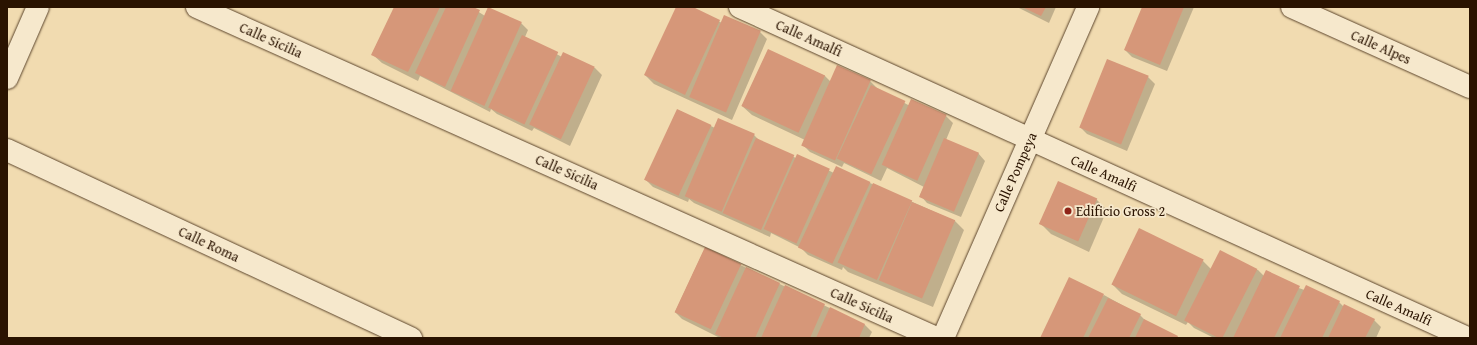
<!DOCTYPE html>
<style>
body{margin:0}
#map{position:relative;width:1477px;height:345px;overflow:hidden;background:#f1dbb0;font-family:"Gentium Book Plus",serif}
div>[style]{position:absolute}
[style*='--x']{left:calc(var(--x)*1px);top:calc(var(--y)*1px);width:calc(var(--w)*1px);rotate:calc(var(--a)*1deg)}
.shadow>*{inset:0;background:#0003}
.building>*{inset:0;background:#d69779;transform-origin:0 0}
.roads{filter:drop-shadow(0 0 1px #5c452c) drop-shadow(0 0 1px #5c452c)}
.street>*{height:22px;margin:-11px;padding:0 11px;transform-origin:11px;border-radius:11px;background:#f6e8cc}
.dots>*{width:11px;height:11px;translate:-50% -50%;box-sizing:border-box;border:2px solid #f6e8cc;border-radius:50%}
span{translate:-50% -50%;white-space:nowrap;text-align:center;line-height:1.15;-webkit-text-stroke:3.5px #f6e8cc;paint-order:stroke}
.street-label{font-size:14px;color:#2a1300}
.poi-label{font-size:14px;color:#2a1300}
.left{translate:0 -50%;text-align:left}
.frame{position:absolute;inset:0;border:8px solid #2a1300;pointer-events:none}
</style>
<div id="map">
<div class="shadow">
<i style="clip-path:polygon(395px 7px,471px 7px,485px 16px,521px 23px,528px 30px,525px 37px,562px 57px,595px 68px,602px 75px,570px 146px,534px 128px,532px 131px,497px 114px,491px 109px,490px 112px,420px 76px,418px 81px,382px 63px,372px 54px)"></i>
<i style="clip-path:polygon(677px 7px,691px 7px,722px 23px,760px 32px,767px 39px,732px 120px,654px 84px,645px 75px)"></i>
<i style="clip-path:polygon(1017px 7px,1056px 7px,1049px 23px)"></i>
<i style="clip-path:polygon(1143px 7px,1194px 7px,1167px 71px,1132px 57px,1125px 50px)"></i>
<i style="clip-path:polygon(768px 50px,825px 76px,831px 82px,870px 81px,877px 88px,910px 106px,946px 116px,953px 123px,946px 140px,978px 153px,985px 161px,961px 217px,927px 203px,920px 195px,924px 187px,887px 168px,881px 181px,844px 163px,842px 167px,810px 152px,803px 145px,805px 140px,752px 115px,742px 106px)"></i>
<i style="clip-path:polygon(1148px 77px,1155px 84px,1127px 151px,1087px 134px,1080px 127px)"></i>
<i style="clip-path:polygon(678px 110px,715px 128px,754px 135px,761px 142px,796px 158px,798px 156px,834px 173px,870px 183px,955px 221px,964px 230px,933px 307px,848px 272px,843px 267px,842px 270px,808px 255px,801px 248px,771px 233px,770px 237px,694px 203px,689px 199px,688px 202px,653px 187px,646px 180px)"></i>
<i style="clip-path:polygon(1096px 199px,1107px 210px,1089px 252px,1051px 234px,1040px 223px)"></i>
<i style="clip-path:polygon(705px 248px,865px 325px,872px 332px,869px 338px,720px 338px,682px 319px,675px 312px)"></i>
<i style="clip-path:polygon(1203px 261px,1212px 270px,1258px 270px,1264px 276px,1339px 302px,1344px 307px,1374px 320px,1381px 327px,1376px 338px,1214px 338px,1194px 328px,1188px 322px,1186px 325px,1122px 294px,1113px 285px)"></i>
<i style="clip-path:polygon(1104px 295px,1140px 315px,1147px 322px,1179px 338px,1041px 338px)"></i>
</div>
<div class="building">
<i style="clip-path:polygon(394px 7px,440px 7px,408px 72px,371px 55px)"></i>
<i style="clip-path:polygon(446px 7px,473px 7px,480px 10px,445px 87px,415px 73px)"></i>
<i style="left:488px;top:7px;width:37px;height:92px;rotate:24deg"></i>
<i style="clip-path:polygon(676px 7px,693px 7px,720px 20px,685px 95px,644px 75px)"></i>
<i style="clip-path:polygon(1022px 7px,1046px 7px,1041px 16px)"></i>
<i style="clip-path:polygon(1142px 7px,1184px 7px,1160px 65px,1124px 50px)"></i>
<i style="left:724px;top:15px;width:40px;height:89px;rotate:23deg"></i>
<i style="left:522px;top:35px;width:40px;height:80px;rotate:25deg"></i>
<i style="left:768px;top:49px;width:63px;height:63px;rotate:25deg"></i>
<i style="left:563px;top:52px;width:35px;height:80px;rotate:25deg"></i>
<i style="left:1107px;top:59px;width:45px;height:74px;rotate:22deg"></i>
<i style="left:837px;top:65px;width:37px;height:88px;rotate:24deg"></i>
<i style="left:871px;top:85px;width:38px;height:81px;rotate:25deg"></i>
<i style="left:911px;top:99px;width:39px;height:72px;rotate:24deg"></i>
<i style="left:677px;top:109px;width:38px;height:78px;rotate:25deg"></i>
<i style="left:718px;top:118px;width:40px;height:85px;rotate:23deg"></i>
<i style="left:756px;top:138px;width:42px;height:82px;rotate:24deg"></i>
<i style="left:944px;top:138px;width:38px;height:64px;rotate:23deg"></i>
<i style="left:797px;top:154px;width:36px;height:82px;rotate:24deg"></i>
<i style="left:836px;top:166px;width:38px;height:90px;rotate:25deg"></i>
<i style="left:1058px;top:181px;width:43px;height:47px;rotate:24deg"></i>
<i style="left:873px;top:183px;width:43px;height:87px;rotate:24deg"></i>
<i style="left:912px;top:202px;width:47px;height:85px;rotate:23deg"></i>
<i style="left:1139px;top:228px;width:72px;height:63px;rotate:26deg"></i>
<i style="left:705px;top:247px;width:40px;height:72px;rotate:25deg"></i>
<i style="left:1220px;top:250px;width:42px;height:79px;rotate:27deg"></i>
<i style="clip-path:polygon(746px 267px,780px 283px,755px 338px,724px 338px,715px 334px)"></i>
<i style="clip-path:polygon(1266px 270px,1300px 286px,1274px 338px,1233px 338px)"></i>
<i style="clip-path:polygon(1069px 277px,1104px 294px,1083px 338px,1040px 338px)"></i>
<i style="clip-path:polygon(785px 285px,825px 304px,810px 338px,761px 338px)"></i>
<i style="clip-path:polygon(1306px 285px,1340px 301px,1322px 338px,1280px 338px)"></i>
<i style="clip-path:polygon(1108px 298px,1141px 314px,1129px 338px,1088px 338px)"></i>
<i style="clip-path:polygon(1344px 304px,1375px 319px,1365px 338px,1328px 338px)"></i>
<i style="clip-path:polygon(830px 307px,865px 324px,859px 338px,816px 338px)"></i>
<i style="clip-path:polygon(1144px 319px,1178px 336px,1177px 338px,1135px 338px)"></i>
</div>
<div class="roads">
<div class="street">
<i style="--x:197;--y:7;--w:810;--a:24.13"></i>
<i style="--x:740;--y:7;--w:799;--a:24.48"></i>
<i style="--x:1292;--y:7;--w:195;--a:24.2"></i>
<i style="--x:7;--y:78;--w:77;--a:-66.4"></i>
<i style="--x:7;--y:150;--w:446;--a:25"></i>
<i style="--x:943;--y:338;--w:361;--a:-66.3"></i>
</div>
</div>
<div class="dots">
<i style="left:1068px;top:211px;background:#8f2418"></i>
</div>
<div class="street-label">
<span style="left:809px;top:38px;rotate:24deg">Calle Amalfi</span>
<span style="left:271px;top:40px;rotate:24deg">Calle Sicilia</span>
<span style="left:1381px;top:47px;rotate:24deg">Calle Alpes</span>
<span style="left:567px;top:172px;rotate:24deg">Calle Sicilia</span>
<span style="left:1015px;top:172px;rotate:-66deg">Calle Pompeya</span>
<span style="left:1104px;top:173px;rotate:24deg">Calle Amalfi</span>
<span style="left:209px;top:244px;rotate:25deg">Calle Roma</span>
<span style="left:862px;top:305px;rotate:24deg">Calle Sicilia</span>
<span style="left:1399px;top:307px;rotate:24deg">Calle Amalfi</span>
</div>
<div class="poi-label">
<span class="left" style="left:1076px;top:211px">Edificio Gross 2</span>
</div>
<div class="frame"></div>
</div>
